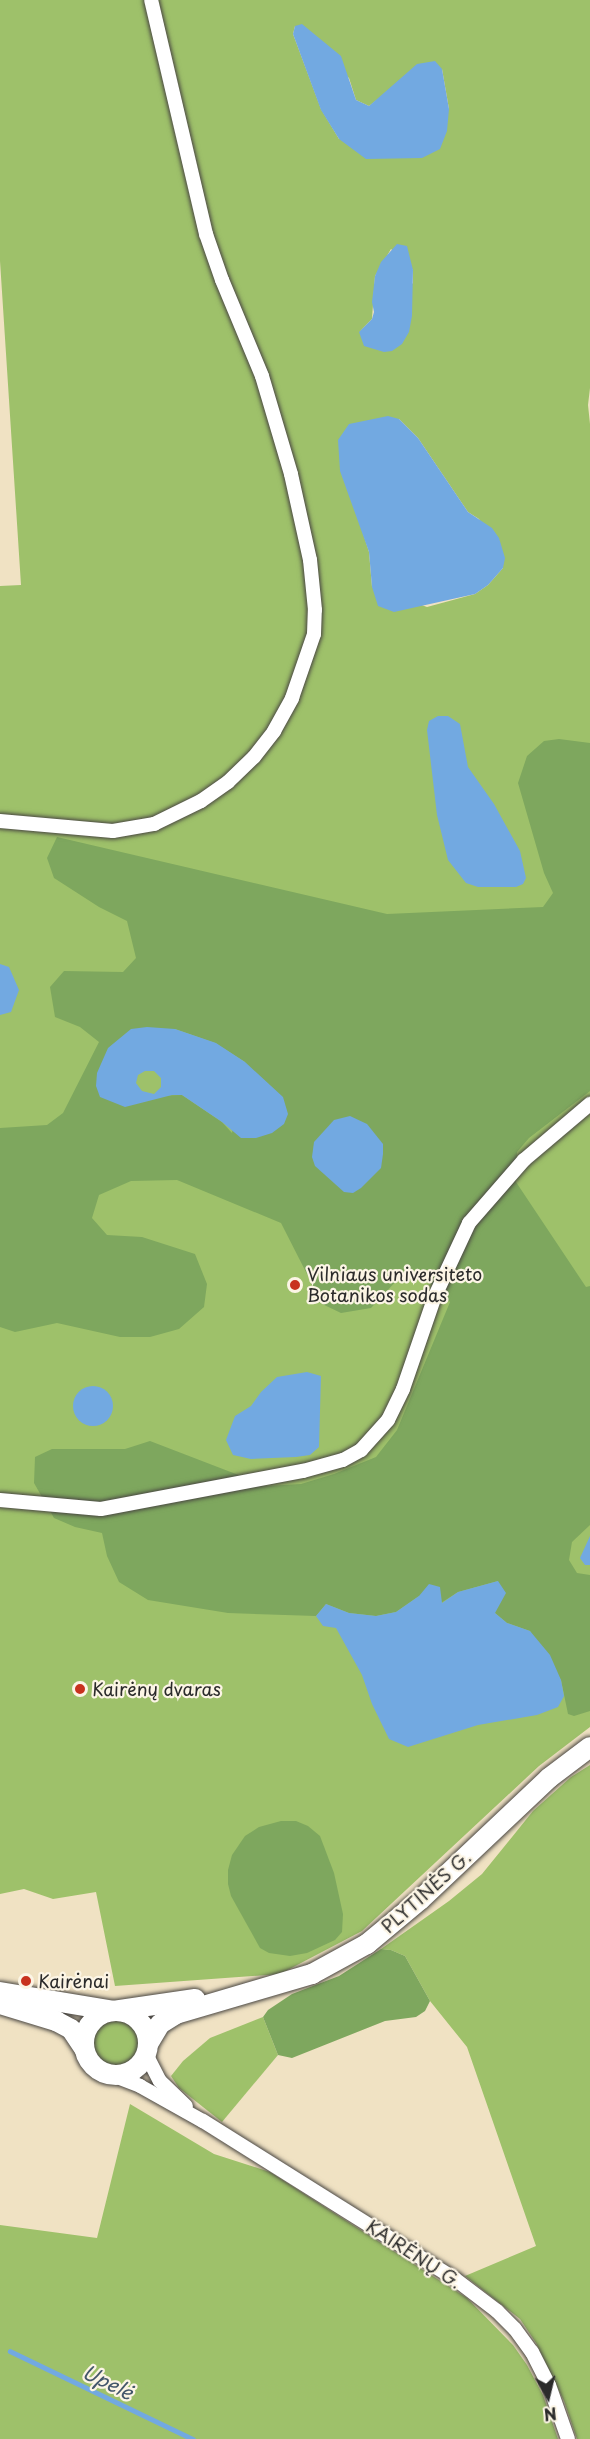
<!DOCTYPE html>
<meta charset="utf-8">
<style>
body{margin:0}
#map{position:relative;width:590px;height:2439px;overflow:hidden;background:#f0e2c3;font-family:"Playpen Sans",sans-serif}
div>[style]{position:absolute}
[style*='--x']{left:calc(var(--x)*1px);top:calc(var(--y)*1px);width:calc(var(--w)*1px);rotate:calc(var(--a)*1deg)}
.green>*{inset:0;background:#9ec16a}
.round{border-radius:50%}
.forest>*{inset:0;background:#7ea75e}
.water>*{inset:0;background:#72a9e1}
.stream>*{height:4.5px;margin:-2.25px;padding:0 2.25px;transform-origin:2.25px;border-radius:2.25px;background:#72a9e1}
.roads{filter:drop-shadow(0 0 2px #494642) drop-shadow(0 0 2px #494642)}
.minor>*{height:14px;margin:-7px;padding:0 7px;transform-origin:7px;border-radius:7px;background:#fff}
.secondary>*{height:20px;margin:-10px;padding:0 10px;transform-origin:10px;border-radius:10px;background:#fff}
.secondary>.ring{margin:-10px;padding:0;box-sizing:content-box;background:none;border:20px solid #fff;border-radius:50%}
.dots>*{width:16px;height:16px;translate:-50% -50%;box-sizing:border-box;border:3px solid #fcf5e5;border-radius:50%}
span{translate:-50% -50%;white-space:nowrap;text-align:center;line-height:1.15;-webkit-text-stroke:4.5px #fcf5e5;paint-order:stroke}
.poi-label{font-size:18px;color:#2b2b2b}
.left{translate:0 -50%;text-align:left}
.street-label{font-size:18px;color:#2b2b2b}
.water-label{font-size:20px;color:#44576b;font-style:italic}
.north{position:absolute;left:518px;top:2367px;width:60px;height:60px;-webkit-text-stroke:4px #fcf5e5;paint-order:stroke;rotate:172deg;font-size:16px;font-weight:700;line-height:24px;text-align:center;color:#2b2b2b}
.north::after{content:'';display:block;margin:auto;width:21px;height:27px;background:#2b2b2b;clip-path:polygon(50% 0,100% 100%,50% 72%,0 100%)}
</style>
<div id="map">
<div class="green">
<i style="clip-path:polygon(evenodd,0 0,590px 0,590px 388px,588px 405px,590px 424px,590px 1727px,539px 1766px,362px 1931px,280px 1974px,115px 1986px,96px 1892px,53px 1899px,24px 1889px,0 1894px,0 826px,57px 833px,0 814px,0 586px,21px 585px,0 261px,0 0,295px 26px,349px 78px,356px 100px,369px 106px,391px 89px,442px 69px,449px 109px,339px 139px,321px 109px,293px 34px,295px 26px,0 0,391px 249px,413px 270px,413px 283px,359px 332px,372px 319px,375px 276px,391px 249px,0 0,399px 419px,418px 438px,468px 512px,479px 519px,503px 568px,488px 585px,475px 594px,427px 607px,372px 587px,369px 552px,362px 530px,399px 419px)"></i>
<i style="clip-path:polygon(590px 1765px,590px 2439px,577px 2439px,564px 2401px,536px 2343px,520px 2319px,465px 2276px,536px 2246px,467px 2047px,430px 2001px,405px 1956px,391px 1950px,381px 1949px,449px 1901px,482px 1874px,533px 1811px,571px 1777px)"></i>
<i style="clip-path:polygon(263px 2017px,278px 2055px,222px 2122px,179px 2088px,171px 2076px,183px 2061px,210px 2038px)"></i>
<i class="round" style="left:93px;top:2021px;width:46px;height:46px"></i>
<i style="clip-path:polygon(130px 2104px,214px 2154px,270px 2172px,467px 2298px,513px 2345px,527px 2365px,543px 2395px,558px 2439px,0 2439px,0 2225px,97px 2238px)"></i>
</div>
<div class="forest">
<i style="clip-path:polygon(evenodd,559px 739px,590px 743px,590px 1091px,529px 1138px,517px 1152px,516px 1182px,586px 1287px,590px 1286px,590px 1525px,572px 1542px,569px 1560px,577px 1573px,590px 1575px,590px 1711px,574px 1716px,568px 1714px,561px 1680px,530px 1631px,507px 1623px,495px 1613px,498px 1581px,458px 1592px,441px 1603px,419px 1596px,396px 1612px,376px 1616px,349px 1613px,326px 1604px,316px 1616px,228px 1613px,148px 1600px,119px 1582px,107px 1556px,102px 1533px,75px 1527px,54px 1518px,34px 1483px,35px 1457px,52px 1449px,125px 1449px,150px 1441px,267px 1486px,301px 1484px,334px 1474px,376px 1457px,397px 1430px,450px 1302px,419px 1273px,399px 1278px,371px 1308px,341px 1313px,318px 1302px,309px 1278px,281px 1223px,177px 1180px,131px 1181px,99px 1195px,92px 1218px,107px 1235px,142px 1237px,195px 1254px,207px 1284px,204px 1307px,179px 1329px,150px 1337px,120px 1337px,57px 1323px,15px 1332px,0 1327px,0 1128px,47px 1125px,63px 1113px,99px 1042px,80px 1027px,55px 1017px,50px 987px,64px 971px,123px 972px,136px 958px,127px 921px,99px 907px,54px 878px,47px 858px,57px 837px,387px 914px,543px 907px,553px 893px,544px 873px,518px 783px,527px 756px,544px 741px,559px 739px,175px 1029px,215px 1043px,245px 1062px,232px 1133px,222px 1122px,182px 1095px,100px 1097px,175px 1029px)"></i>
<i style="clip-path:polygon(281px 1821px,296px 1821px,308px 1826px,320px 1836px,334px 1873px,343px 1914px,342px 1932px,335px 1940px,307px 1953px,290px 1956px,269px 1953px,260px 1948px,231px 1896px,228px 1884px,228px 1870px,232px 1855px,245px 1836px,259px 1827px)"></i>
<i style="clip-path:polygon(381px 1949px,391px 1950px,405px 1956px,430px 2001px,425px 2011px,416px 2017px,385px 2021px,292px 2058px,278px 2055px,263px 2017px,268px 2010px,292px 1994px,339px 1976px)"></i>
</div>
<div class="water">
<i style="clip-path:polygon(302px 24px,341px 56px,356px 100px,369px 106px,417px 64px,435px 61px,442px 69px,449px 109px,447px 131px,440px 149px,422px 158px,366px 159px,339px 139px,321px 110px,293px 34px,295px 26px)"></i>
<i style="clip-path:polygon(397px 244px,407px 246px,413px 270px,412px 316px,409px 332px,402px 344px,392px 351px,384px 352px,364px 346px,359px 332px,372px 319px,374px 312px,372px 302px,375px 276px,381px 262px)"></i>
<i style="clip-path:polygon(388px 416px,399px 419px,418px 438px,468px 512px,492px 528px,499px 538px,505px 558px,503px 568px,488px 585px,475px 594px,394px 612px,378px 606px,372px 587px,369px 552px,340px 471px,338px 440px,349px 424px)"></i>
<i style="clip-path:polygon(438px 716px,448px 716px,460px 724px,468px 767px,494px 804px,520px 851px,526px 878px,523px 884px,516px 887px,478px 887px,466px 883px,448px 860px,437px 815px,427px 730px,429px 721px)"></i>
<i style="clip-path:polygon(0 964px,9px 967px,19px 990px,11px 1012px,0 1015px)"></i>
<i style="clip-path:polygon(evenodd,147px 1027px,175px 1029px,216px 1043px,245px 1062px,283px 1097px,288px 1114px,284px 1124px,272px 1133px,256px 1138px,241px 1138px,222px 1122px,182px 1095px,172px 1095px,125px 1107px,100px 1097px,96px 1086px,97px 1073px,108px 1048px,131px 1029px,147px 1027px,145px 1071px,154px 1071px,161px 1078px,161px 1087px,154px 1094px,142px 1091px,136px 1083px,138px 1075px,145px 1071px)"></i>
<i style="clip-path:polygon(350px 1116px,367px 1124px,383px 1144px,383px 1154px,381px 1168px,361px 1188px,353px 1193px,344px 1192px,315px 1166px,312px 1157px,314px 1142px,334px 1120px)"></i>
<i style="clip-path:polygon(307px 1372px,321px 1376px,319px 1447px,310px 1455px,296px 1457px,251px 1459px,233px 1455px,226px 1440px,235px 1416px,251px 1406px,261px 1392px,277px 1377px)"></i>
<i class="round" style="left:73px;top:1386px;width:40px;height:40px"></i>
<i style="clip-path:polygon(590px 1536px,590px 1565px,585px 1565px,580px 1558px)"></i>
<i style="clip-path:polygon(498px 1581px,506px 1593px,495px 1613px,507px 1623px,530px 1631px,550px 1655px,561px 1680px,564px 1696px,558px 1707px,537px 1715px,478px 1725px,408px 1747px,389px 1739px,372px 1704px,362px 1675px,336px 1628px,323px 1626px,316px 1616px,326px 1604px,349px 1613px,376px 1616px,396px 1612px,419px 1596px,429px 1584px,440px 1587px,442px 1603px,458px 1592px)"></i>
</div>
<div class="stream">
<i style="--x:10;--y:2351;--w:203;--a:25.7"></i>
</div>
<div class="roads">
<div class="minor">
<i style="--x:0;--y:821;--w:113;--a:5.1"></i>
<i style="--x:113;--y:831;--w:42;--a:-9.7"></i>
<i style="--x:154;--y:824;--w:52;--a:-26.1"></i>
<i style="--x:201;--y:801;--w:33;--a:-35"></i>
<i style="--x:228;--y:782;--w:36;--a:-44"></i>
<i style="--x:254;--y:757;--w:33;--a:-52"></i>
<i style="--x:274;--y:731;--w:38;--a:-61"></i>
<i style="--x:292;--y:698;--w:68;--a:-71"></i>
<i style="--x:314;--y:634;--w:24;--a:-88"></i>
<i style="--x:315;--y:610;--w:50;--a:-95.7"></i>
<i style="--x:310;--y:560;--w:88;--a:-102.5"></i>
<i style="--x:291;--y:474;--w:102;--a:-106.5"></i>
<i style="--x:262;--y:376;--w:104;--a:-112.6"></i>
<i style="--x:222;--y:280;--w:49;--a:-109.2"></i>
<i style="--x:206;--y:234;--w:240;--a:-103.2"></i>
<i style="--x:0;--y:1500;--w:101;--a:5.1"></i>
<i style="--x:101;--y:1509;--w:206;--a:-10.7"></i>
<i style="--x:303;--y:1471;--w:41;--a:-15.4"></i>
<i style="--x:343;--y:1460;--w:21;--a:-29"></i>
<i style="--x:361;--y:1450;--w:40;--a:-48"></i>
<i style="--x:388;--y:1420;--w:34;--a:-64"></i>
<i style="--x:403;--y:1389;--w:98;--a:-71"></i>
<i style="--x:435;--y:1296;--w:81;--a:-65"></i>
<i style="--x:469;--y:1223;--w:84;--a:-48.9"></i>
<i style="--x:524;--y:1160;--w:87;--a:-40.3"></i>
<i style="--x:146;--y:2054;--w:30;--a:63"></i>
<i style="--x:160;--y:2081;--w:36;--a:44"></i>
<i style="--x:112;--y:2075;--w:30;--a:21"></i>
<i style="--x:140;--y:2086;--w:72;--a:29.1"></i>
<i style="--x:203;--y:2121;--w:297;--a:32.1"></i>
<i style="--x:455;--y:2279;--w:53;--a:37.3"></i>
<i style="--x:497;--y:2311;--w:25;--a:45"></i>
<i style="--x:515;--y:2329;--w:29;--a:54"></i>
<i style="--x:532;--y:2352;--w:37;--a:63"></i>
<i style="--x:549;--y:2385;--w:57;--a:70.6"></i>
</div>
<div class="secondary">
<i style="--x:0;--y:1992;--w:115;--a:9.5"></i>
<i style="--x:113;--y:2011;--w:83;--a:-8.3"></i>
<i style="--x:0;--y:2004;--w:59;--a:16.9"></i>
<i style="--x:56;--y:2021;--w:17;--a:28"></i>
<i style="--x:71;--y:2029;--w:23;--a:56"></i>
<i class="ring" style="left:84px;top:2011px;width:44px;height:44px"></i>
<i style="--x:148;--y:2044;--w:23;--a:-59"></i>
<i style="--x:160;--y:2024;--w:19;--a:-32"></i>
<i style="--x:176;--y:2014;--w:142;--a:-16.4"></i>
<i style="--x:312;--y:1974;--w:63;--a:-28.6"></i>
<i style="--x:367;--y:1944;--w:69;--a:-39.7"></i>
<i style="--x:420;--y:1900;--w:178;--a:-43.4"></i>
<i style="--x:549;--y:1778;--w:51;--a:-37.1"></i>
</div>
</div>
<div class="dots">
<i style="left:295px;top:1285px;background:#c8321e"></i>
<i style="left:80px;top:1689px;background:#c8321e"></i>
<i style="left:26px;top:1981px;background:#c8321e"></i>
</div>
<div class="poi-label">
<span class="left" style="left:307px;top:1285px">Vilniaus universiteto<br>Botanikos sodas</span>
<span class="left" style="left:92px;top:1689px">Kairėnų dvaras</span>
<span class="left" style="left:38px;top:1981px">Kairėnai</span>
</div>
<div class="street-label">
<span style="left:426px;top:1892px;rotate:-42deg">PLYTINĖS G.</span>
<span style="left:414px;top:2254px;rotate:33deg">KAIRĖNŲ G.</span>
</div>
<div class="water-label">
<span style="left:108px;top:2382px;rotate:26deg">Upelė</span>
</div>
<div class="north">N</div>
</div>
